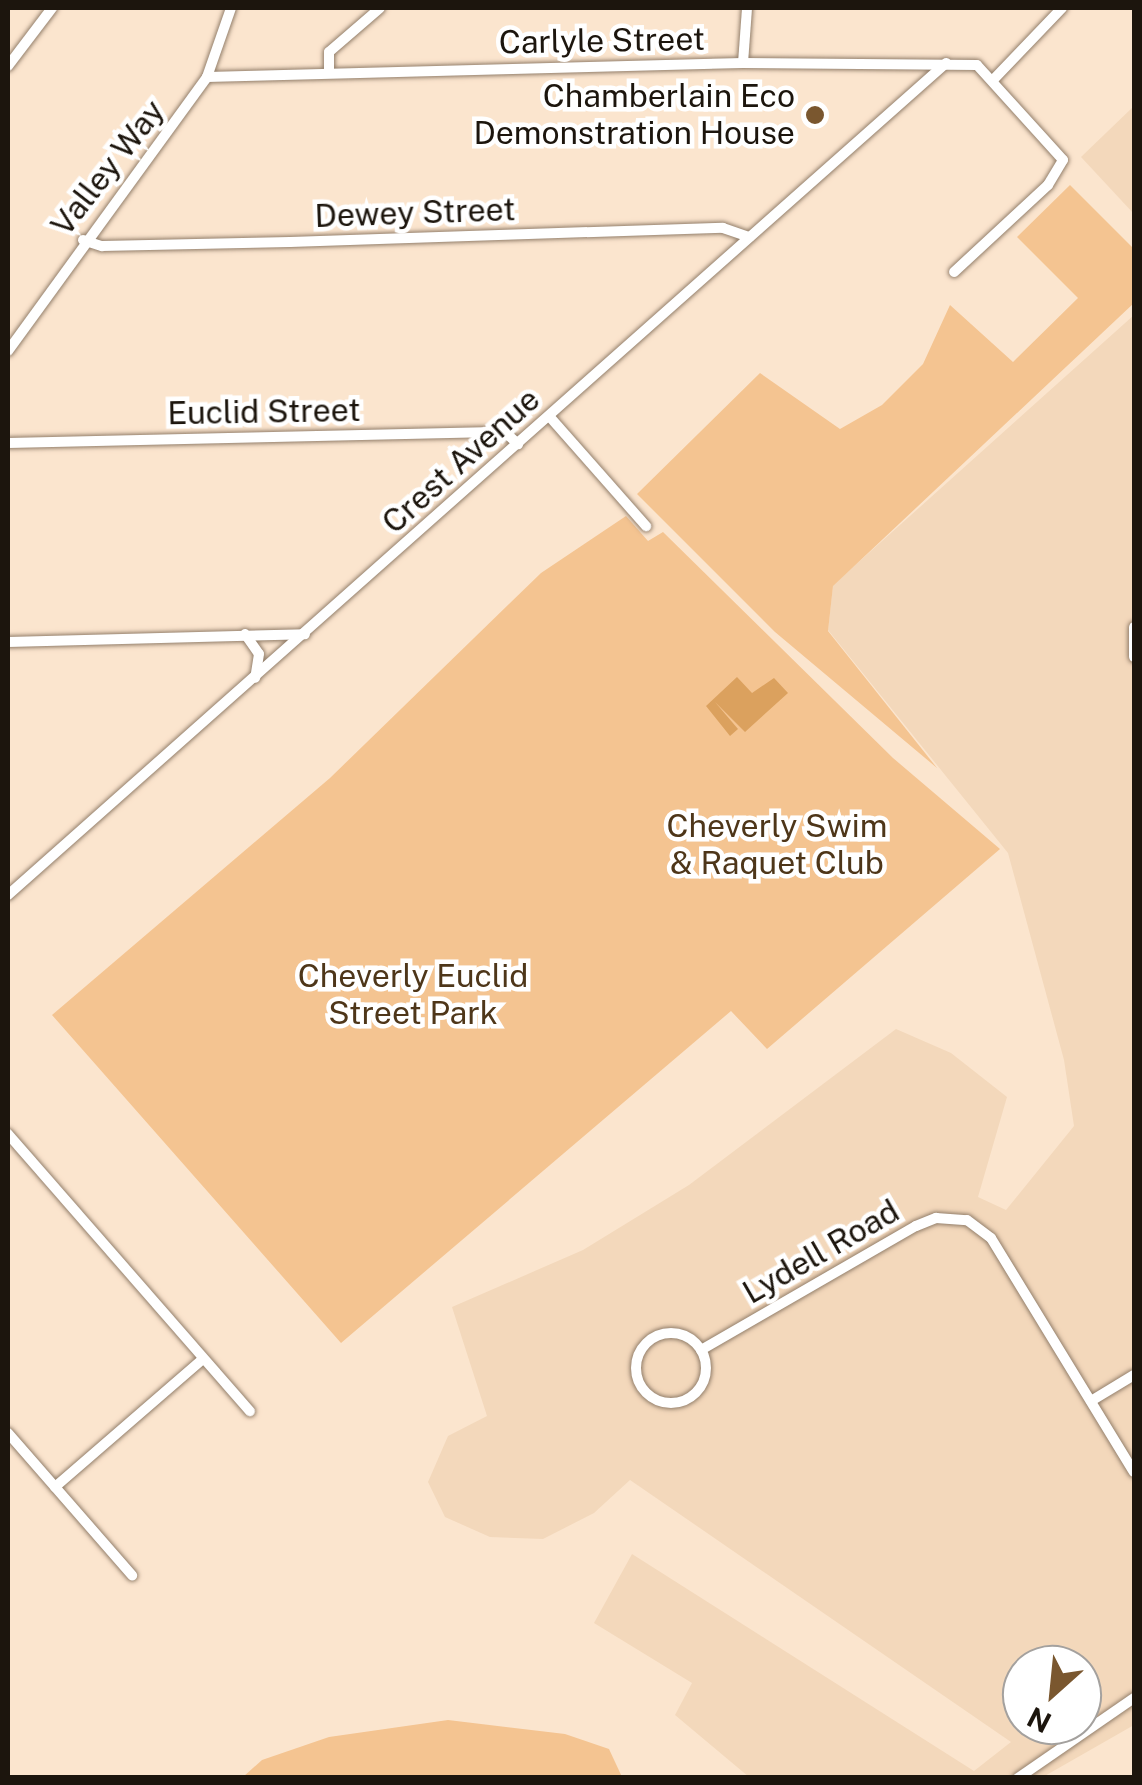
<!DOCTYPE html>
<style>
body{margin:0}
#map{position:relative;width:1142px;height:1785px;overflow:hidden;background:#fbe5ce;font-family:"Public Sans",sans-serif}
div>[style]{position:absolute}
[style*='--x']{left:calc(var(--x)*1px);top:calc(var(--y)*1px);width:calc(var(--w)*1px);rotate:calc(var(--a)*1deg)}
.built>*{inset:0;background:#f3d8bb}
.green>*{inset:0;background:#f4c491}
.water>*{inset:0;background:#dba15e}
.roads{filter:drop-shadow(0 0 2px #937f6b) drop-shadow(0 0 2px #937f6b)}
.street>*{height:10px;margin:-5px;padding:0 5px;transform-origin:5px;border-radius:5px;background:#fff}
.street>.ring{margin:-5px;padding:0;box-sizing:content-box;background:none;border:10px solid #fff;border-radius:50%}
.dots>*{width:28px;height:28px;translate:-50% -50%;box-sizing:border-box;border:5px solid #fff;border-radius:50%}
span{translate:-50% -50%;white-space:nowrap;text-align:center;line-height:1.15;-webkit-text-stroke:9px #fff;paint-order:stroke}
.street-label{font-size:32px;color:#1c150d}
.poi-label{font-size:32px;color:#1c150d}
.right{translate:-100% -50%;text-align:right}
.park-label{font-size:32px;color:#4e3619}
.frame{position:absolute;inset:0;border:10px solid #1c150d;pointer-events:none}
.north{position:absolute;left:1002px;top:1645px;width:100px;height:100px;box-sizing:border-box;background:#fff;border:2px solid #a4a19e;border-radius:50%;rotate:207deg;font-size:28px;font-weight:700;line-height:40px;text-align:center;color:#1c150d}
.north::after{content:'';display:block;margin:auto;width:35px;height:45px;background:#7a572f;clip-path:polygon(50% 0,100% 100%,50% 72%,0 100%)}
</style>
<div id="map">
<div class="built">
<i style="clip-path:polygon(1134px 106px,1134px 214px,1081px 157px)"></i>
<i style="clip-path:polygon(evenodd,1134px 315px,1134px 1725px,1043px 1777px,749px 1777px,675px 1715px,692px 1683px,594px 1623px,632px 1554px,974px 1771px,1011px 1742px,630px 1480px,594px 1513px,543px 1539px,490px 1537px,445px 1517px,428px 1482px,448px 1436px,487px 1416px,452px 1307px,583px 1250px,689px 1185px,896px 1029px,951px 1053px,1007px 1097px,978px 1197px,1006px 1210px,1074px 1126px,1064px 1060px,1008px 853px,828px 630px,833px 585px,1134px 315px,1022px 1665px,1082px 1665px,1082px 1725px,1022px 1725px,1022px 1665px)"></i>
</div>
<div class="green">
<i style="clip-path:polygon(1070px 185px,1134px 249px,1134px 303px,833px 586px,828px 631px,937px 768px,775px 632px,637px 494px,760px 373px,840px 429px,882px 405px,923px 364px,950px 305px,1013px 362px,1078px 298px,1017px 237px)"></i>
<i style="clip-path:polygon(626px 516px,648px 541px,663px 532px,893px 758px,1000px 849px,767px 1049px,731px 1011px,341px 1343px,52px 1015px,330px 778px,541px 573px)"></i>
<i style="clip-path:polygon(448px 1720px,565px 1734px,609px 1749px,622px 1777px,243px 1777px,262px 1760px,329px 1737px)"></i>
</div>
<div class="water">
<i style="clip-path:polygon(737px 677px,752px 693px,774px 678px,788px 693px,745px 732px,715px 702px,738px 729px,730px 736px,706px 706px)"></i>
</div>
<div class="roads">
<div class="street">
<i style="--x:743;--y:63;--w:55;--a:-85.8"></i>
<i style="--x:8;--y:66;--w:73;--a:-52.8"></i>
<i style="--x:329;--y:73;--w:21;--a:-90"></i>
<i style="--x:329;--y:52;--w:67;--a:-40.8"></i>
<i style="--x:207;--y:77;--w:536;--a:-1.5"></i>
<i style="--x:743;--y:63;--w:234;--a:0.5"></i>
<i style="--x:977;--y:65;--w:128;--a:47.8"></i>
<i style="--x:1063;--y:160;--w:29;--a:121"></i>
<i style="--x:1048;--y:185;--w:128;--a:137.2"></i>
<i style="--x:993;--y:80;--w:100;--a:-46.2"></i>
<i style="--x:83;--y:240;--w:20;--a:18"></i>
<i style="--x:102;--y:246;--w:188;--a:-1.2"></i>
<i style="--x:290;--y:242;--w:433;--a:-1.9"></i>
<i style="--x:723;--y:228;--w:28;--a:19"></i>
<i style="--x:8;--y:351;--w:339;--a:-54"></i>
<i style="--x:207;--y:77;--w:73;--a:-70.8"></i>
<i style="--x:549;--y:416;--w:147;--a:48.6"></i>
<i style="--x:8;--y:443;--w:497;--a:-1.3"></i>
<i style="--x:505;--y:432;--w:18;--a:43"></i>
<i style="--x:1134;--y:627;--w:30;--a:90"></i>
<i style="--x:245;--y:634;--w:24;--a:55"></i>
<i style="--x:259;--y:654;--w:24;--a:99"></i>
<i style="--x:8;--y:642;--w:297;--a:-1.5"></i>
<i style="--x:8;--y:895;--w:1254;--a:-41.57"></i>
<i style="--x:8;--y:1134;--w:368;--a:48.9"></i>
<i class="ring" style="left:636px;top:1333px;width:60px;height:60px"></i>
<i style="--x:701;--y:1350;--w:248;--a:-30"></i>
<i style="--x:916;--y:1226;--w:22;--a:-22"></i>
<i style="--x:936;--y:1218;--w:31;--a:4"></i>
<i style="--x:967;--y:1220;--w:30;--a:37"></i>
<i style="--x:991;--y:1238;--w:274;--a:58.6"></i>
<i style="--x:1091;--y:1401;--w:50;--a:-31.2"></i>
<i style="--x:8;--y:1433;--w:189;--a:48.9"></i>
<i style="--x:55;--y:1487;--w:196;--a:-40.9"></i>
<i style="--x:1018;--y:1778;--w:141;--a:-34.6"></i>
</div>
</div>
<div class="dots">
<i style="left:815px;top:115px;background:#7a572f"></i>
</div>
<div class="street-label">
<span style="left:602px;top:41px;rotate:-1deg">Carlyle Street</span>
<span style="left:108px;top:168px;rotate:-52deg">Valley Way</span>
<span style="left:415px;top:213px;rotate:-2deg">Dewey Street</span>
<span style="left:264px;top:412px;rotate:-1deg">Euclid Street</span>
<span style="left:461px;top:461px;rotate:-42deg">Crest Avenue</span>
<span style="left:821px;top:1252px;rotate:-30deg">Lydell Road</span>
</div>
<div class="poi-label">
<span class="right" style="left:795px;top:115px">Chamberlain Eco<br>Demonstration House</span>
</div>
<div class="park-label">
<span style="left:777px;top:845px">Cheverly Swim<br>&amp; Raquet Club</span>
<span style="left:413px;top:995px">Cheverly Euclid<br>Street Park</span>
</div>
<div class="frame"></div>
<div class="north">N</div>
</div>
